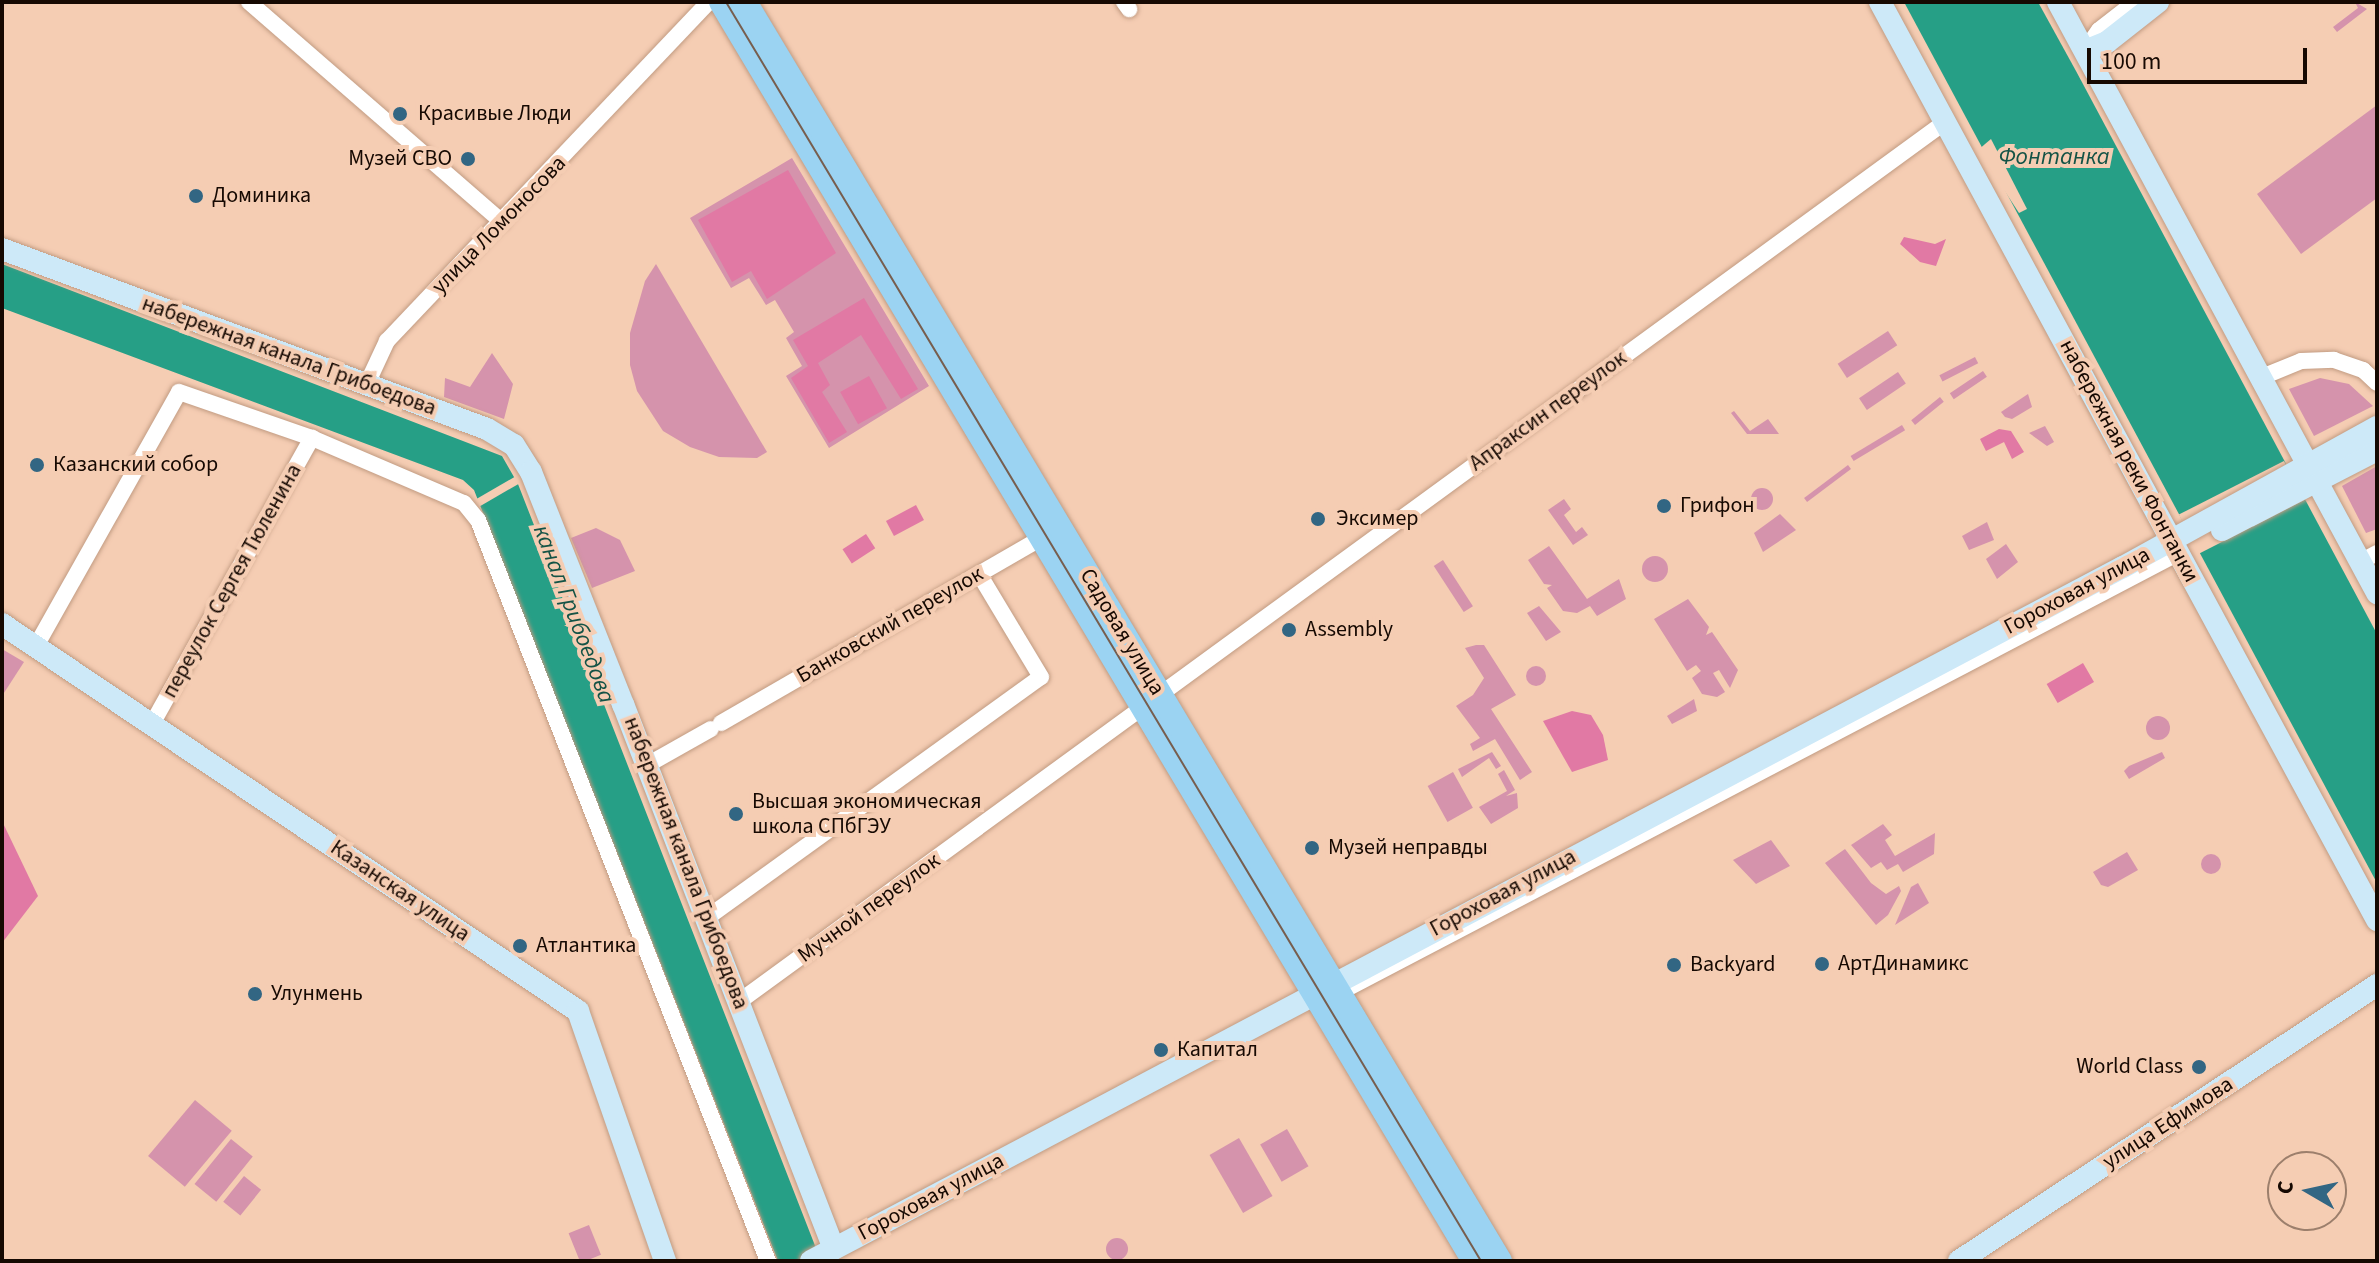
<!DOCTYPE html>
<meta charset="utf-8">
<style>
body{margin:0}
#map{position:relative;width:2379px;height:1263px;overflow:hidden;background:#f5cdb3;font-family:"Source Sans 3",sans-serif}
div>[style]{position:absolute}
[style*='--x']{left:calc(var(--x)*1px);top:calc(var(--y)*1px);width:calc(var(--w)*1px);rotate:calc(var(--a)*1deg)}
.green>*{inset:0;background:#d593ac;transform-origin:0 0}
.round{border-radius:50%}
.forest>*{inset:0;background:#e179a4;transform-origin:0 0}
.water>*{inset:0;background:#269f86}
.pier>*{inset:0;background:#f5cdb3;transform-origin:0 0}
.roads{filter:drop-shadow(0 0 2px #c19b82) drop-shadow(0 0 2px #c19b82)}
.street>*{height:16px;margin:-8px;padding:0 8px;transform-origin:8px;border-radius:8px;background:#fff}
.secondary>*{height:22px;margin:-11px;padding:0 11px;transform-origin:11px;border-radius:11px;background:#cde9f8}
.primary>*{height:24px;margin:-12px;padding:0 12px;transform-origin:12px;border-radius:12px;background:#9bd3f2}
.tram>*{height:2px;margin:-1px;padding:0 1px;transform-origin:1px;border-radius:1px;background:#775e4f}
.dots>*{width:22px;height:22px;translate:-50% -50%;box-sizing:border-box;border:4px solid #f5cdb3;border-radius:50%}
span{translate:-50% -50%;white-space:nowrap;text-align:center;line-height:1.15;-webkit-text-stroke:8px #f5cdb3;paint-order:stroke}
.poi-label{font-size:22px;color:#160902}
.left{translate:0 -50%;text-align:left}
.right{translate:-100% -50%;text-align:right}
.street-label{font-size:22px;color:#160902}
.water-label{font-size:24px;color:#145346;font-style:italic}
.frame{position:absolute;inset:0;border:4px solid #160902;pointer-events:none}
.north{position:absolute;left:2267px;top:1151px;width:80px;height:80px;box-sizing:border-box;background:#f5cdb3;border:2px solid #9c7f6c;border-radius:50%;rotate:279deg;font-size:22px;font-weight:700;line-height:32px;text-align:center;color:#160902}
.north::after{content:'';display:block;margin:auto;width:28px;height:36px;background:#326683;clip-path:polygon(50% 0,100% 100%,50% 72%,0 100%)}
.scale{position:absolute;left:2087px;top:48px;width:220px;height:36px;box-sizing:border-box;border:4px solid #160902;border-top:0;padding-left:10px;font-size:24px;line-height:28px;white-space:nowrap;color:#160902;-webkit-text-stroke:6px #f5cdb3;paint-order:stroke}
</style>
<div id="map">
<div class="green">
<i style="clip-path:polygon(2355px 2px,2367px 9px,2337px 32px,2333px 27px,2358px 8px)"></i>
<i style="clip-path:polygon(2377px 105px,2377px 198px,2301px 254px,2257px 194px)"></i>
<i style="clip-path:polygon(792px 158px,929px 386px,829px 448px,786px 376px,802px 366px,786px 338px,794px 332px,775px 300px,766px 305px,749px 278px,731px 288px,690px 218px)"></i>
<i style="clip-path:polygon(656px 264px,767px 452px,757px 458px,719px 457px,690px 447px,663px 431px,637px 391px,630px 365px,630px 333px,645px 281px)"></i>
<i style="left:1888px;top:331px;width:17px;height:60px;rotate:57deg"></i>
<i style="clip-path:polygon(492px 353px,513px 384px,504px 419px,444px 397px,445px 378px,470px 387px)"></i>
<i style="left:1975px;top:357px;width:7px;height:40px;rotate:63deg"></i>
<i style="left:1983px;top:371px;width:7px;height:40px;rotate:56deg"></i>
<i style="left:1898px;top:372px;width:14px;height:47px;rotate:56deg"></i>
<i style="clip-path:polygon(2320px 378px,2349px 384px,2373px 406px,2314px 436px,2289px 389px)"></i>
<i style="clip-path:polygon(2028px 394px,2032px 407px,2012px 419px,2005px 417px,2001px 412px)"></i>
<i style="left:1940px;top:397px;width:6px;height:37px;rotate:51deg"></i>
<i style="clip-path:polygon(1734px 411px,1750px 431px,1768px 419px,1779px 434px,1747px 434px,1731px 413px)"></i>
<i style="left:1902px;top:425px;width:6px;height:60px;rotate:59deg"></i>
<i style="clip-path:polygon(2045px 426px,2054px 442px,2047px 446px,2029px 433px)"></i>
<i style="left:1848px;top:465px;width:5px;height:55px;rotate:53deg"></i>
<i style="clip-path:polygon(2377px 466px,2377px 529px,2366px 533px,2342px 486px)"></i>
<i class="round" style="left:1751px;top:488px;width:22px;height:22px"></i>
<i style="clip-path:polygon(1564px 499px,1571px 509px,1564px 515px,1576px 532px,1582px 527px,1588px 535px,1573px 545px,1548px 510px)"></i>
<i style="clip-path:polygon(1780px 514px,1796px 530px,1763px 552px,1754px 533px)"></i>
<i style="clip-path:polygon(1987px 522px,1994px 540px,1969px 550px,1962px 536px)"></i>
<i style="clip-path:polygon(596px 528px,620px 540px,635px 571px,592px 588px,571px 538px)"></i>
<i style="clip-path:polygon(2006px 544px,2018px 562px,1997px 579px,1986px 559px)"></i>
<i style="clip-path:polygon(1549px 546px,1587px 599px,1619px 579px,1626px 599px,1597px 616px,1590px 606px,1577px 613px,1563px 611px,1547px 588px,1552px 585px,1544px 584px,1528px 560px)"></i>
<i class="round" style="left:1642px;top:556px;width:26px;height:26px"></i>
<i style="left:1443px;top:560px;width:55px;height:11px;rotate:57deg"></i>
<i style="clip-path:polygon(1688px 599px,1709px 627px,1706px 635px,1712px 632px,1738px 670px,1730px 688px,1719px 670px,1713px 673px,1725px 692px,1717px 697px,1702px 694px,1692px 678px,1701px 671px,1696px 665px,1687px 671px,1654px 619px)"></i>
<i style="clip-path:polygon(1539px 606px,1561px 632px,1546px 641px,1527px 613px)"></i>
<i style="clip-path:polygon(1476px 645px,1484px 645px,1516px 695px,1491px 709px,1532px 772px,1520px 780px,1495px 739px,1473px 751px,1470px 744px,1480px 738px,1456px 706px,1473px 695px,1484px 678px,1465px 648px)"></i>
<i style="clip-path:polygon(2px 649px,24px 662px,2px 696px)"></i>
<i class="round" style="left:1526px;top:666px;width:20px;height:20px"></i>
<i style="clip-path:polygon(1694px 699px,1697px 711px,1672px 724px,1667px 716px)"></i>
<i class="round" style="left:2146px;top:716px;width:24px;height:24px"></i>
<i style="clip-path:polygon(1492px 752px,1501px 766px,1496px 769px,1489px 758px,1462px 777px,1458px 769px)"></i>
<i style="clip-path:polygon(2162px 752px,2165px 758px,2129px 779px,2124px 771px,2129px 766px)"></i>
<i style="clip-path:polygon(1504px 770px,1515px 790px,1506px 796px,1517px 793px,1518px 808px,1491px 824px,1479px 807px,1507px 791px,1498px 774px)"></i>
<i style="left:1453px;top:772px;width:41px;height:29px;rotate:61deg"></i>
<i style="clip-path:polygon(1883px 824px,1892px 835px,1885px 840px,1895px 856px,1935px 833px,1934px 854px,1903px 872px,1898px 864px,1887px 870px,1881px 862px,1871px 868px,1851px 845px)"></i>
<i style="clip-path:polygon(1771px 840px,1790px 866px,1756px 884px,1733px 860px)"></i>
<i style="clip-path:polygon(1845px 849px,1871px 883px,1886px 894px,1899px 886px,1901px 891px,1888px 915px,1876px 925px,1825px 863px)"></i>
<i style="clip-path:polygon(2127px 852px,2138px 870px,2108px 887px,2101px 885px,2093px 872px)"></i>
<i class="round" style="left:2201px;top:854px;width:20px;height:20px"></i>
<i style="clip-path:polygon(1918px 883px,1929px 903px,1895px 925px,1911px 887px)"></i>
<i style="left:195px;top:1100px;width:48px;height:73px;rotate:40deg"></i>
<i style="left:1287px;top:1129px;width:43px;height:31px;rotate:60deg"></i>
<i style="left:1239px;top:1138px;width:67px;height:34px;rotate:60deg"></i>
<i style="left:231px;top:1139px;width:28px;height:58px;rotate:39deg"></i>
<i style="left:244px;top:1176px;width:22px;height:33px;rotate:39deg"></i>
<i style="left:589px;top:1225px;width:32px;height:22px;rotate:68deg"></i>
<i class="round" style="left:1106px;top:1238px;width:22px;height:22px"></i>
</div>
<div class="forest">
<i style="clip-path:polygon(788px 170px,836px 253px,767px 299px,751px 271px,732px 282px,698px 220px)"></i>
<i style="clip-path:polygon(1904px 237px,1935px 244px,1946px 239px,1936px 266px,1920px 262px,1900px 244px)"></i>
<i style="clip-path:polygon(864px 298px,918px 389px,901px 399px,861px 335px,818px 363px,830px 385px,822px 392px,847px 432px,829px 443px,791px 378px,808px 366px,793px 340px)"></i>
<i style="left:869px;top:376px;width:37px;height:33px;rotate:61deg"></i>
<i style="clip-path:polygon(1999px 429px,2011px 431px,2024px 452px,2012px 459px,2004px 442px,1986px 451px,1980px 439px)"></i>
<i style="left:916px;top:505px;width:17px;height:34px;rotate:62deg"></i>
<i style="left:866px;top:534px;width:17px;height:28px;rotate:57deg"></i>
<i style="left:2083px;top:663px;width:22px;height:42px;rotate:60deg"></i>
<i style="clip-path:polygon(1572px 711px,1591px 715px,1603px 735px,1608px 760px,1572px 772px,1543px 721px)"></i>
<i style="clip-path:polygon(2px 821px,38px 896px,2px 943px)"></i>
</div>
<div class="water">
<i style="clip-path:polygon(1904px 2px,2038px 2px,2076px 71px,2377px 634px,2377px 883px)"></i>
<i style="clip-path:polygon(2px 264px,502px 456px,518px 484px,821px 1261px,778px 1261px,474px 490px,463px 480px,2px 308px)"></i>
</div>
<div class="pier">
<i style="clip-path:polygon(1991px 139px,2027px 209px,2019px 213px,1978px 150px)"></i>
<i style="left:2284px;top:461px;width:44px;height:118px;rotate:63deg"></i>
<i style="left:518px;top:475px;width:8px;height:50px;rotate:60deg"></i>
</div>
<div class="roads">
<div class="street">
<i style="--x:249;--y:2;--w:335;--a:41"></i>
<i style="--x:1124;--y:2;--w:9;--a:54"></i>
<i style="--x:2085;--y:50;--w:24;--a:-55"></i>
<i style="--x:2099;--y:30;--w:46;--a:-37.9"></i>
<i style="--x:2262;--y:377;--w:42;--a:-22.3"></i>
<i style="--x:2301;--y:361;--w:33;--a:-2"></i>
<i style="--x:2334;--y:360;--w:31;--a:19"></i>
<i style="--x:2363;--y:370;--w:19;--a:43"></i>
<i style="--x:366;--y:386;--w:50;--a:-65"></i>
<i style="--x:387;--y:341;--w:468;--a:-46.5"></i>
<i style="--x:2360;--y:562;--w:19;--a:-28"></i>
<i style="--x:36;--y:646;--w:291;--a:-60.6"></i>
<i style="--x:179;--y:392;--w:141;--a:19.1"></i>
<i style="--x:312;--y:438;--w:165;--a:23.2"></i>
<i style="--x:464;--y:503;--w:22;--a:51"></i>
<i style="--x:478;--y:520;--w:796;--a:68.63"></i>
<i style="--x:721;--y:723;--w:378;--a:-30"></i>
<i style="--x:152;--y:724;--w:328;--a:-60.8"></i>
<i style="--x:647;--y:765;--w:73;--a:-29.4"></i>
<i style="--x:708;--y:917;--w:410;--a:-35.8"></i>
<i style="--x:1041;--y:677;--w:120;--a:-121"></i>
<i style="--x:1331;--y:997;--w:957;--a:-27.64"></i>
<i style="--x:740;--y:1001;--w:1492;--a:-36.11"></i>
</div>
<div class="secondary">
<i style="--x:1880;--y:2;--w:1044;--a:61.57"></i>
<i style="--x:2058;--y:2;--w:672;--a:61.64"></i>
<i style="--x:2085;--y:51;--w:24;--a:-22"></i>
<i style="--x:2107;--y:42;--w:65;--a:-38.1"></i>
<i style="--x:2;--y:249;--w:517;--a:20.36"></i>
<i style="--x:487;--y:429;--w:31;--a:31"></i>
<i style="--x:514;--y:445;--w:32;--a:58"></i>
<i style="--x:531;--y:472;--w:250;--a:68.4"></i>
<i style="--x:623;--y:704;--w:584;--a:68.84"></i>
<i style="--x:2222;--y:530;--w:174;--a:-27.3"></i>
<i style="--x:2;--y:624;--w:694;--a:33.9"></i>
<i style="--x:578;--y:1011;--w:265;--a:70.8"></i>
<i style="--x:811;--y:1261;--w:1484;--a:-27.88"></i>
<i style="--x:2123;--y:567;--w:290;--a:-28.9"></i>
<i style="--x:1959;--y:1261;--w:501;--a:-33.44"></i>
</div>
<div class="primary">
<i style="--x:721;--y:2;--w:1467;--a:59.12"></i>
<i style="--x:745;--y:2;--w:1468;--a:59.05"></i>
</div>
</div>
<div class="tram">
<i style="--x:726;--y:2;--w:1468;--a:59.05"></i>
</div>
<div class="dots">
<i style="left:400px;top:114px;background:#326683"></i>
<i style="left:468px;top:159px;background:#326683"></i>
<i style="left:196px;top:196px;background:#326683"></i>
<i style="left:37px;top:465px;background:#326683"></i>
<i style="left:1664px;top:506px;background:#326683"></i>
<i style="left:1318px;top:519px;background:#326683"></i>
<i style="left:1289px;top:630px;background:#326683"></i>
<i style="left:736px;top:814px;background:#326683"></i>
<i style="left:1312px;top:848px;background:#326683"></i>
<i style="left:520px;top:946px;background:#326683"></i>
<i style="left:1822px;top:964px;background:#326683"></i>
<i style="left:1674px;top:965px;background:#326683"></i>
<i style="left:255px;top:994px;background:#326683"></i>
<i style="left:1161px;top:1050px;background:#326683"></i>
<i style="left:2199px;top:1067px;background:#326683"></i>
</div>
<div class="poi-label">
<span class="left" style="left:418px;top:114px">Красивые Люди</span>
<span class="right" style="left:452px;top:159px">Музей СВО</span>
<span class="left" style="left:212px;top:196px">Доминика</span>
<span class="left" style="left:53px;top:465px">Казанский собор</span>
<span class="left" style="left:1680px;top:506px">Грифон</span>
<span class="left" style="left:1336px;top:519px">Эксимер</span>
<span class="left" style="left:1305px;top:630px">Assembly</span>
<span class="left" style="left:752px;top:814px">Высшая экономическая<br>школа СПбГЭУ</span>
<span class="left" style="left:1328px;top:848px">Музей неправды</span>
<span class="left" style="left:536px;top:946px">Атлантика</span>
<span class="left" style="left:1838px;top:964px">АртДинамикс</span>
<span class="left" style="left:1690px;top:965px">Backyard</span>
<span class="left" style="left:271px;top:994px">Улунмень</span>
<span class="left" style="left:1177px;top:1050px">Капитал</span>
<span class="right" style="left:2183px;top:1067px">World Class</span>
</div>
<div class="street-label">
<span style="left:499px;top:225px;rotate:-46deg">улица Ломоносова</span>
<span style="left:289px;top:356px;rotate:20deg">набережная канала Грибоедова</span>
<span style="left:1548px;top:411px;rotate:-36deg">Апраксин переулок</span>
<span style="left:2129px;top:461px;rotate:62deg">набережная реки Фонтанки</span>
<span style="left:232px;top:581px;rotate:-61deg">переулок Сергея Тюленина</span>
<span style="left:2077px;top:591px;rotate:-28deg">Гороховая улица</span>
<span style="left:890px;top:625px;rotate:-30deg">Банковский переулок</span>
<span style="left:1122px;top:632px;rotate:59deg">Садовая улица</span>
<span style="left:686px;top:863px;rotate:69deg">набережная канала Грибоедова</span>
<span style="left:400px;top:891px;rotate:34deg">Казанская улица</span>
<span style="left:1503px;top:893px;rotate:-28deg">Гороховая улица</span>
<span style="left:869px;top:908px;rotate:-36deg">Мучной переулок</span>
<span style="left:2168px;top:1123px;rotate:-33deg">улица Ефимова</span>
<span style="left:931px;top:1197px;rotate:-28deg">Гороховая улица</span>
</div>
<div class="water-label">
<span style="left:2054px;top:157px">Фонтанка</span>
<span style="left:574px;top:614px;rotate:69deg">канал Грибоедова</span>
</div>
<div class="frame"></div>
<div class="north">С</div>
<div class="scale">100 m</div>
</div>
